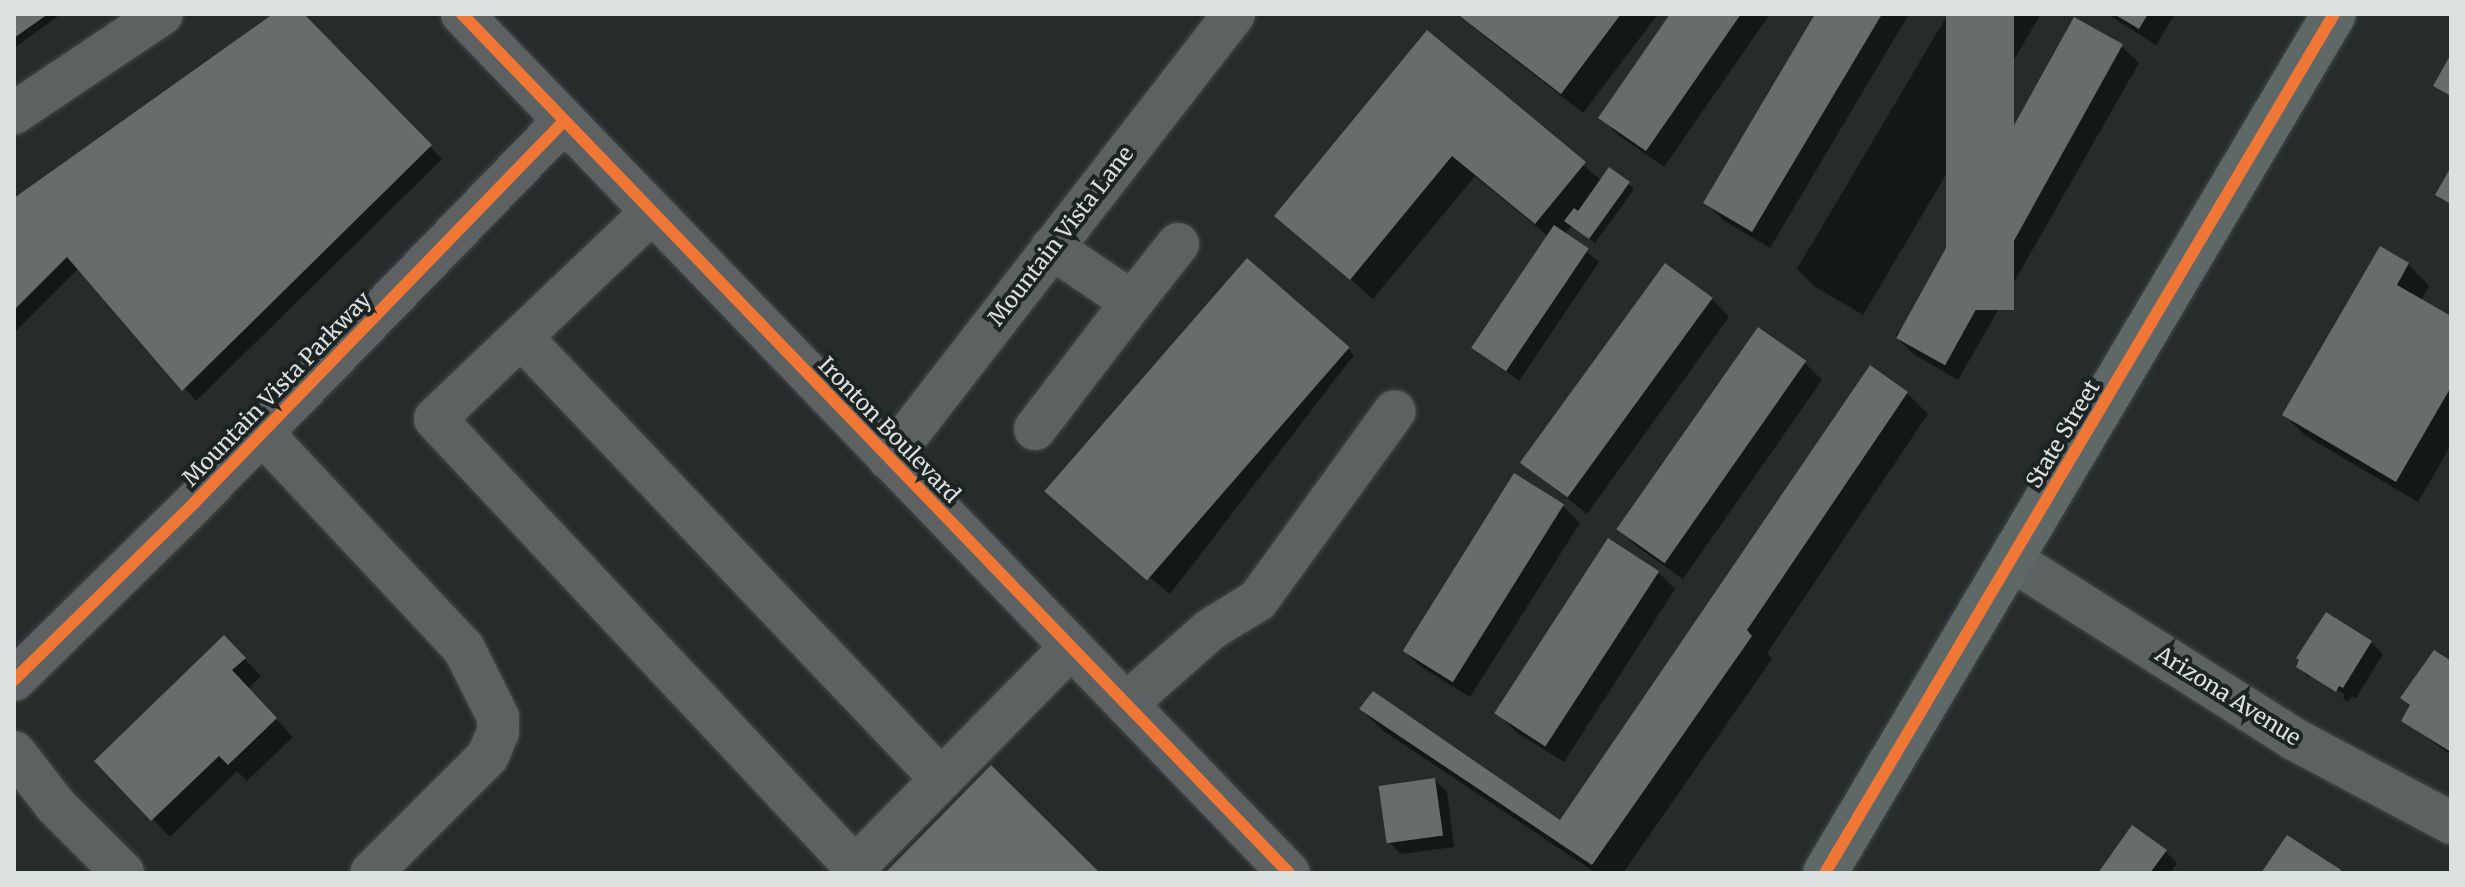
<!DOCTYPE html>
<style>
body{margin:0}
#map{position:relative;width:2465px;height:887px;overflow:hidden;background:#272b2b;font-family:Merriweather,serif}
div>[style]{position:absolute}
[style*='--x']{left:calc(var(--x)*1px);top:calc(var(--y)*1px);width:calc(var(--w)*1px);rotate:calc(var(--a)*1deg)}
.shadow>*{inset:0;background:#0007}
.building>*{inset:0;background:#686c6c;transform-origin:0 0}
.roads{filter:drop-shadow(0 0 2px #444949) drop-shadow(0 0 2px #444949)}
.minor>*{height:42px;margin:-21px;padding:0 21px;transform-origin:21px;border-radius:21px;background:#5e6161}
.major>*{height:44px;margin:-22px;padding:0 22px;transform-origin:22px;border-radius:22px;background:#5e6866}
.cycleway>*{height:12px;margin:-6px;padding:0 6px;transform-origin:6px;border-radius:6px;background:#f07635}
span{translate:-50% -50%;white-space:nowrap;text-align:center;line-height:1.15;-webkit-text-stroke:8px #1b2323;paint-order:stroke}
.street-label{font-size:22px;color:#dbe0e0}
.frame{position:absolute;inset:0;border:16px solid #dbe0e0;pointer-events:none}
</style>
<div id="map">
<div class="shadow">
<i style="clip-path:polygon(14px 14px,61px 14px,14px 48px)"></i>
<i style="clip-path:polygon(276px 14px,301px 14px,442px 159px,196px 401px,79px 268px,14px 333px,14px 201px)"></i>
<i style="clip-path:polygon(1456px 14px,1658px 14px,1583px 113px)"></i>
<i style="clip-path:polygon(1672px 14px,1770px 14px,1664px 167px,1618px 135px,1601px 117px)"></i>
<i style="clip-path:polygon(1818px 14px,1909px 14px,1770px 248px,1723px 220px,1706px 203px)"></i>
<i style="clip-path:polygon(1948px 14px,2041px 14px,1863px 315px,1814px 286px,1797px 269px)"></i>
<i style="clip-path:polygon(2107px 14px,2175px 14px,2156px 45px)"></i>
<i style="clip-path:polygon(1427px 33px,1602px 181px,1629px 184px,1634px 189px,1595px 243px,1572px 226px,1564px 234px,1599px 262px,1519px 381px,1474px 347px,1548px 236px,1475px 176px,1373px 299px,1277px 216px)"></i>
<i style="clip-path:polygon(2121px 46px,2139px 63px,1958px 380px,1912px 353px,1895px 336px)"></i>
<i style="clip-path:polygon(2408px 264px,2429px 286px,2421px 301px,2451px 319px,2451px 445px,2418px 502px,2306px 436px,2284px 415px)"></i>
<i style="clip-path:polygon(1712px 299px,1729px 317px,1587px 514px,1523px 463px)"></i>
<i style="clip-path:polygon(1759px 330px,1805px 363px,1822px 380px,1683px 579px,1636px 546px,1619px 529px)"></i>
<i style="clip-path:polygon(1348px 349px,1354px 355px,1170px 594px,1067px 509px)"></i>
<i style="clip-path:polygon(1907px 393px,1928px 414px,1767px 653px,1772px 659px,1623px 873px,1596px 873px,1382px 730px,1361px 709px,1560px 823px)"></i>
<i style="clip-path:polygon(1563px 506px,1580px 523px,1470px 697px,1421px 667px,1404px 650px)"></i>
<i style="clip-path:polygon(1658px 572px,1675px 589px,1564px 762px,1516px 732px,1499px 714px)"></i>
<i style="clip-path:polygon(224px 638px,261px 676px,248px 689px,293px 737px,247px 781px,237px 771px,170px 837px,97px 761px)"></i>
<i style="clip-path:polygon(2371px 642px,2383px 654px,2356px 698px,2352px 696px,2348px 702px,2310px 678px,2343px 699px,2345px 695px,2309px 673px,2309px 677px,2298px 666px)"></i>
<i style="clip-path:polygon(2425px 662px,2451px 664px,2451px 755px,2403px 720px,2411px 706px,2403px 698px)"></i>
<i style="clip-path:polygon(1435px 780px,1447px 792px,1454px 847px,1401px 854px,1389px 842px)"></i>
<i style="clip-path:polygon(2165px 851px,2177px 863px,2170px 873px,2100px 873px)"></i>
</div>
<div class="building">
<i style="clip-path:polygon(14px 14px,48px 14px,14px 38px)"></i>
<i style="clip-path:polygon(273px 14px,304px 14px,432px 145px,182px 391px,67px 257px,14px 310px,14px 198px)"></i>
<i style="clip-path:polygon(1457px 14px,1621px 14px,1561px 94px)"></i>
<i style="clip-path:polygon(1670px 14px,1741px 14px,1646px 151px,1598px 118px)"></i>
<i style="clip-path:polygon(1815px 14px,1882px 14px,1752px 232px,1703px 203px)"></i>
<i style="left:1946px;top:14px;width:68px;height:296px"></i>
<i style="clip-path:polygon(2114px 14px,2148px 14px,2139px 29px)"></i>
<i style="left:2074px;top:17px;width:56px;height:367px;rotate:29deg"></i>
<i style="clip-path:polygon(1427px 30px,1586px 162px,1535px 224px,1452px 156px,1350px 280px,1274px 216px)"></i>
<i style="clip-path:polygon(2451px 54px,2451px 96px,2433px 86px)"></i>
<i style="clip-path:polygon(1609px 167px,1630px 182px,1589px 239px,1564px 221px,1574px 208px,1578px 211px)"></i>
<i style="clip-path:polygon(2451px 167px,2451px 204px,2435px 195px)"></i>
<i style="left:1554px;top:225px;width:42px;height:148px;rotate:34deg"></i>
<i style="clip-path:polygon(2380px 246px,2409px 263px,2397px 285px,2451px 316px,2451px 387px,2396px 482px,2282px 415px)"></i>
<i style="left:1247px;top:258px;width:136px;height:309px;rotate:41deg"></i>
<i style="left:1665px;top:263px;width:59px;height:247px;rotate:36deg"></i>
<i style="left:1758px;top:327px;width:59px;height:247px;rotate:35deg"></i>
<i style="clip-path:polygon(1870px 365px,1908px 392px,1747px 630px,1752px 636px,1592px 865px,1359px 709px,1373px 691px,1560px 820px)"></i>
<i style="left:1514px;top:473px;width:59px;height:210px;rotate:32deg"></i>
<i style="left:1608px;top:538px;width:61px;height:209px;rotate:33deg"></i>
<i style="clip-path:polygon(2326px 612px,2372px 641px,2343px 688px,2339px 686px,2336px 692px,2296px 667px,2299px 660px,2296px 658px)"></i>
<i style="clip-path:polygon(224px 635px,246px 658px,232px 670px,277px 718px,228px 765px,219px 756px,151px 821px,94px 761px)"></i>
<i style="clip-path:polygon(2434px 650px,2451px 661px,2451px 752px,2401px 721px,2410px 705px,2400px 698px)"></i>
<i style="clip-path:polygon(991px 765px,1100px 873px,885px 873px)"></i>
<i style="left:1435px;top:778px;width:58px;height:57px;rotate:82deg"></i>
<i style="clip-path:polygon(2132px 825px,2167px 850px,2150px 873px,2098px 873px)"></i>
<i style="clip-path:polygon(2287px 835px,2341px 870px,2339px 873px,2261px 873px)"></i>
</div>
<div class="roads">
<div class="minor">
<i style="--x:462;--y:14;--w:1192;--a:46.09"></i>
<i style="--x:14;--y:113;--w:178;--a:-33.8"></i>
<i style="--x:651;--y:213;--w:298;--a:136.4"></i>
<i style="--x:435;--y:419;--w:614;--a:46.85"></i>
<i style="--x:855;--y:867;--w:308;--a:-45.5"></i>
<i style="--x:1132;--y:302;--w:74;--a:-51.6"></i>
<i style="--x:521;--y:337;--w:610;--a:46.46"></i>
<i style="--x:1035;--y:429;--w:160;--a:-52.6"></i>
<i style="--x:1132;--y:302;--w:97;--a:-146"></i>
<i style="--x:262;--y:433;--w:296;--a:46.9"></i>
<i style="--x:464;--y:649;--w:76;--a:63.4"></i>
<i style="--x:498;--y:717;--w:15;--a:90"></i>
<i style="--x:498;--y:732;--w:26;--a:113"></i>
<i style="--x:488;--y:756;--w:165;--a:135"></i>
<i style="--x:889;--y:459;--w:563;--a:-52.21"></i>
<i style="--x:2012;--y:560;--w:334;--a:32.4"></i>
<i style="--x:2294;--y:739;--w:178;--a:28.1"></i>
<i style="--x:14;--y:680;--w:252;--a:-44.5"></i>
<i style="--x:194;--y:503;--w:532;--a:-45.91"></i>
<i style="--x:1126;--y:704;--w:113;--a:-41.4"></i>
<i style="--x:1211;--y:629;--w:55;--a:-31.7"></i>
<i style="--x:1258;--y:600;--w:233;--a:-54.1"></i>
<i style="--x:14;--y:752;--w:68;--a:52.1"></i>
<i style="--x:56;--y:806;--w:95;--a:45"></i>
</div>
<div class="major">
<i style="--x:1825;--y:873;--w:998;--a:-59.35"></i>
</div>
</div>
<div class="cycleway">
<i style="--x:462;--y:14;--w:1192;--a:46.09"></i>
<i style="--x:14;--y:680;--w:252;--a:-44.5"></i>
<i style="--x:194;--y:503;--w:532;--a:-45.91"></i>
<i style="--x:1825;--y:873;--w:998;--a:-59.35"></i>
</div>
<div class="street-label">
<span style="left:1061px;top:236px;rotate:-52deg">Mountain Vista Lane</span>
<span style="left:277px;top:389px;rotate:-46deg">Mountain Vista Parkway</span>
<span style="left:889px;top:430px;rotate:46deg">Ironton Boulevard</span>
<span style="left:2063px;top:434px;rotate:-59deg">State Street</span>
<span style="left:2228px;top:696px;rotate:32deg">Arizona Avenue</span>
</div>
<div class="frame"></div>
</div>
